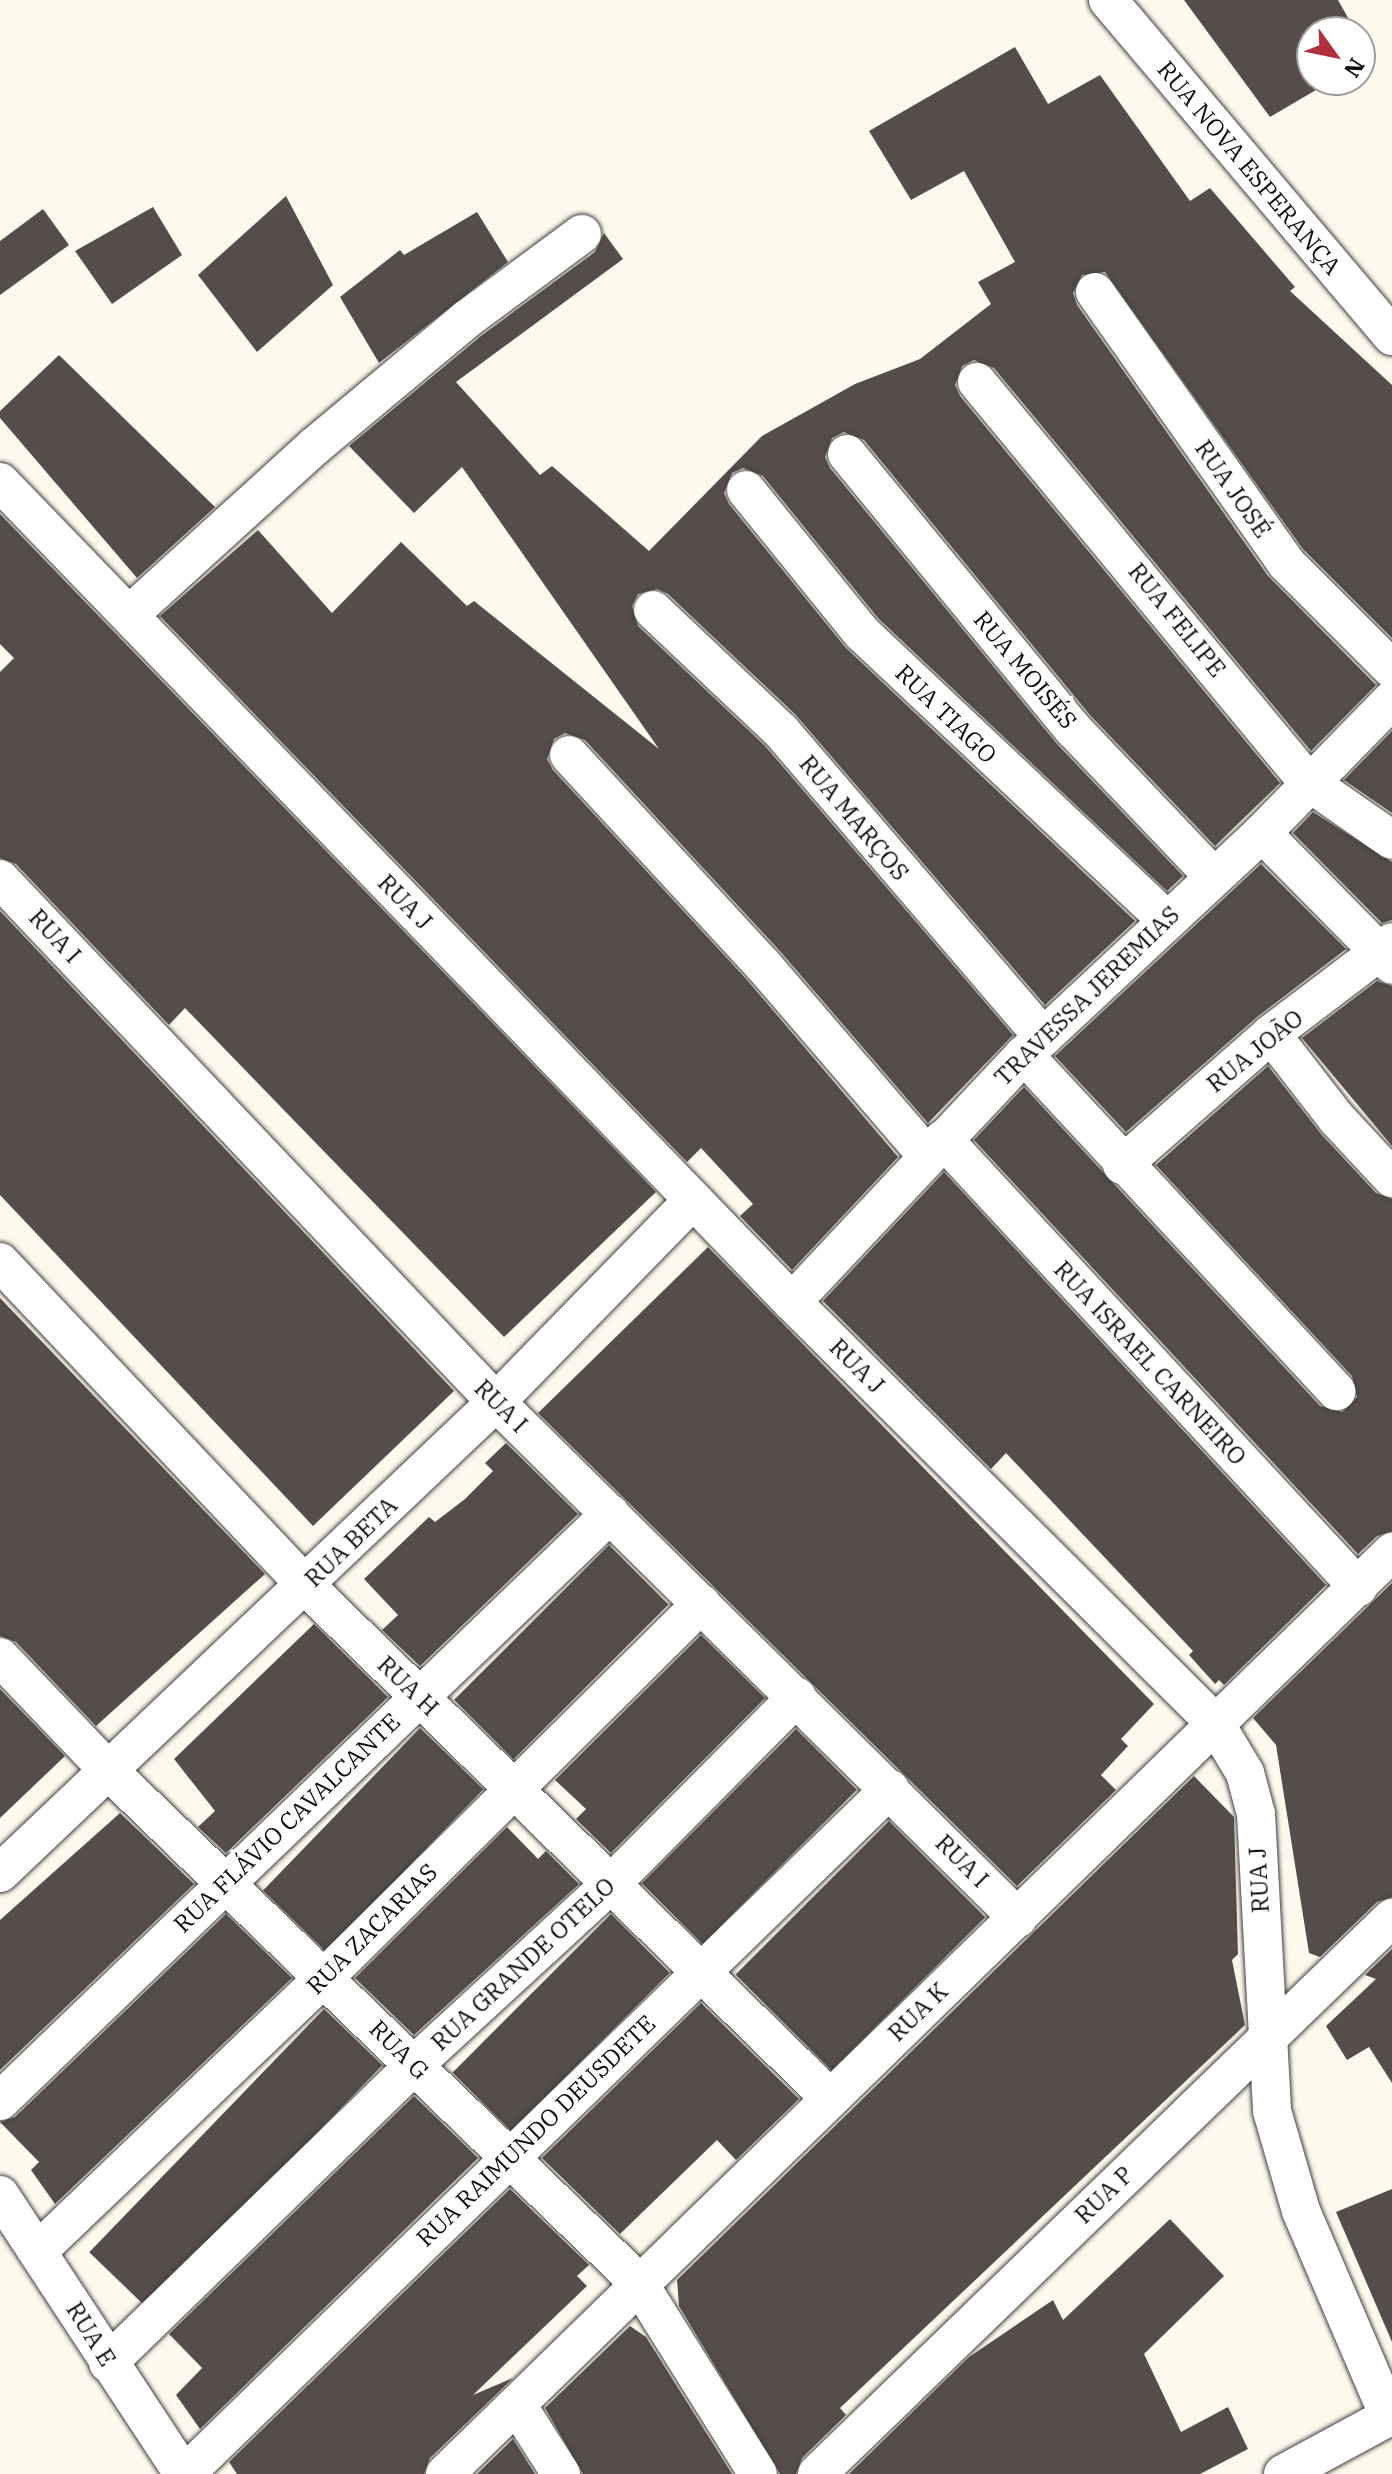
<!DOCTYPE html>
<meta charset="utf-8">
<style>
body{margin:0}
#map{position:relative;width:1392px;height:2474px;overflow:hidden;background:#fef9ed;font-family:"IBM Plex Serif",serif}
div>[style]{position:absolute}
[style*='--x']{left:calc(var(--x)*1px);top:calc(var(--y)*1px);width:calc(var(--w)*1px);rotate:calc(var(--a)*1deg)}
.building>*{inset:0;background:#544d4a;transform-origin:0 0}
.roads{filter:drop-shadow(0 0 2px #3f3f3f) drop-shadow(0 0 2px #3f3f3f)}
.street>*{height:38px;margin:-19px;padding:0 19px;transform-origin:19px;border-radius:19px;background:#fff}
span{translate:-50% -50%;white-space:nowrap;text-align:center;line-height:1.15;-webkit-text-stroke:8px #fff;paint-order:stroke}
.street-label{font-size:24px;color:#0c0c0c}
.north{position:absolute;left:1296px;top:16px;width:80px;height:80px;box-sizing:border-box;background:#fff;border:2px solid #9e9e9e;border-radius:50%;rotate:123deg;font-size:22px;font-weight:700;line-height:32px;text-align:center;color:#0c0c0c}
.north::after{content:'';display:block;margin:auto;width:28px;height:36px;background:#b22f40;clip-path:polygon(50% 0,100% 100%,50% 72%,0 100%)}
</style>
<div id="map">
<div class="building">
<i style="clip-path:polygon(1184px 0,1338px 0,1356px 32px,1312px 32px,1312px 80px,1333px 80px,1270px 117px)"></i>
<i style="clip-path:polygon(1015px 47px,1048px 104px,1100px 75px,1190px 201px,1210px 188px,1295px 287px,1290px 291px,1392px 385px,1392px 638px,1303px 549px,1105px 272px,1082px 275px,1073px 293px,1077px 305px,1268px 576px,1376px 685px,1311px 751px,994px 368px,974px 360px,962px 366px,955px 385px,960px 396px,1280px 783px,1215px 846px,1090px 715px,864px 440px,844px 432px,832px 438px,825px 457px,830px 468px,1057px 744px,1183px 876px,1167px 891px,878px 618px,763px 476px,743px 468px,732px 473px,724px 493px,729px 504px,845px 647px,1135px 921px,1045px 1005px,796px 715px,668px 594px,657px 589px,638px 594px,632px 606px,638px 626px,765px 746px,1013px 1035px,928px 1123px,780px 951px,585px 740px,565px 733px,554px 739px,547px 759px,553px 770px,747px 980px,898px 1157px,792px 1270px,740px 1216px,753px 1204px,701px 1148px,687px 1162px,160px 616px,258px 530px,332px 613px,401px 542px,467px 606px,474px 601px,659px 749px,462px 467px,414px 513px,349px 446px,481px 336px,595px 252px,604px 233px,623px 259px,456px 382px,540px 475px,552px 466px,649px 551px,762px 436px,855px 384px,920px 359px,991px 304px,978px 282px,1015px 262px,964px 171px,911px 200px,869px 131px)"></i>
<i style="clip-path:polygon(286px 196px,333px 285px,257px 352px,198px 275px)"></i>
<i style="clip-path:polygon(153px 207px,182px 255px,112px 304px,75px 251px)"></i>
<i style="clip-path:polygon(43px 209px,69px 245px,0 295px,0 241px)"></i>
<i style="clip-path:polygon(477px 212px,508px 262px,379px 363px,340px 297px,400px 250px,404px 255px)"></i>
<i style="clip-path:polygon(59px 355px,215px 507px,137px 578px,0 418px,0 411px)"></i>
<i style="clip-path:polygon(0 514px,656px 1192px,504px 1337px,185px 1008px,169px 1025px,16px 864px,0 858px,0 672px,14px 658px,0 644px)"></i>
<i style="clip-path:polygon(1392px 731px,1392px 813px,1344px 780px)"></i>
<i style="clip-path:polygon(1313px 812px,1392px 862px,1392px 920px,1382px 923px,1293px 833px)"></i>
<i style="clip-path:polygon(1261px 864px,1346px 949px,1257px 1017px,1126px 1132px,1055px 1056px)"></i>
<i style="clip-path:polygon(0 911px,454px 1391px,313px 1526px,0 1195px)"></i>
<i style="clip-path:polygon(1377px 981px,1392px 986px,1392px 1146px,1302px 1038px)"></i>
<i style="clip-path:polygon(1268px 1066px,1321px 1134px,1376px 1193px,1392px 1199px,1392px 1531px,1377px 1536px,1358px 1554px,974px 1140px,1024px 1087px,1320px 1406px,1342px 1412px,1357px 1397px,1352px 1376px,1156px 1165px)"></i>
<i style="clip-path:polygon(944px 1172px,1326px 1585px,1224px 1685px,1219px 1680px,1215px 1684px,1189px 1655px,1193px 1651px,1006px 1453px,991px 1469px,823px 1301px)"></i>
<i style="clip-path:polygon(708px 1247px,1154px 1704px,1121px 1739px,1128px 1746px,1101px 1775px,1116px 1790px,1017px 1886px,538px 1413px)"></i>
<i style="clip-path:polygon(0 1298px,265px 1574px,96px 1726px,16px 1642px,0 1636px)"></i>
<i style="clip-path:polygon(506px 1443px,578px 1514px,420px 1666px,382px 1630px,398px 1615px,364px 1579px,429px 1517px,435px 1522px,465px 1499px,493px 1471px,485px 1463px)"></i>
<i style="left:609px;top:1545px;width:84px;height:219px;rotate:45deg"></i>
<i style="clip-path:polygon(1392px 1583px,1392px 1897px,1377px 1902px,1320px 1957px,1309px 1953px,1276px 1745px,1253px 1718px)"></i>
<i style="clip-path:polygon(314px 1624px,388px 1697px,226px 1853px,198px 1827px,215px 1811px,174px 1759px)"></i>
<i style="clip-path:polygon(701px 1635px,765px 1698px,611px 1853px,576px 1819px,586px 1809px,555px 1780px)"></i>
<i style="clip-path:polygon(0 1689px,65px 1756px,0 1818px)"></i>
<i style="left:420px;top:1728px;width:88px;height:226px;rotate:44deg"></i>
<i style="left:796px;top:1729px;width:86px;height:218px;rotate:45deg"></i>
<i style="clip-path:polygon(1194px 1776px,1234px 1817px,1238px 1954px,1232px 1960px,1245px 2025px,840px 2408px,846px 2415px,802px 2458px,796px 2474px,780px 2474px,679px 2306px,677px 2280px)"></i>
<i style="clip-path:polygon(120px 1813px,194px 1884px,0 2070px,0 1920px)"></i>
<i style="left:889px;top:1821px;width:136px;height:217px;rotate:45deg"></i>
<i style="clip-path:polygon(507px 1827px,538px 1859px,546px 1851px,579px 1884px,414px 2035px,355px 1978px)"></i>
<i style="clip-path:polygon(226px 1914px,292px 1978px,55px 2204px,31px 2170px,39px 2162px,0 2122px,15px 2117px)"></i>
<i style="left:611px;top:1914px;width:83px;height:224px;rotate:45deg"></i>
<i style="clip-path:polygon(1392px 1949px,1392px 2083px,1369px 2047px,1347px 2060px,1326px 2026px,1376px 1979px,1365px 1975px)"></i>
<i style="clip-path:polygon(701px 2003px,799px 2099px,736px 2160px,717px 2140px,620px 2234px,542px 2158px)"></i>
<i style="left:324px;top:2009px;width:81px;height:338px;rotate:44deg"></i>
<i style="clip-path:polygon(414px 2096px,478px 2158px,200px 2429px,176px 2395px,202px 2368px,169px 2334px)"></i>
<i style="clip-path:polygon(510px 2189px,589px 2265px,577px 2276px,587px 2286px,473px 2395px,513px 2378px,430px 2458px,424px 2474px,237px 2474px,229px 2462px)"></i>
<i style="clip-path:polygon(1392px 2189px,1392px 2342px,1336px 2212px)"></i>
<i style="clip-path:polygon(1170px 2219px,1224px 2276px,1144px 2354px,1181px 2432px,1228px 2407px,1248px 2449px,1200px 2474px,849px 2474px,969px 2357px,1053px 2300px,1063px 2320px)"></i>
<i style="clip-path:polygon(630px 2326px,646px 2337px,732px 2474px,583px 2474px,545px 2408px)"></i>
<i style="clip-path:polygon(513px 2439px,535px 2474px,477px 2474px)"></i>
</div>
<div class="roads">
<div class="street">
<i style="--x:1108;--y:0;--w:440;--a:49.8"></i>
<i style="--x:1095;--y:292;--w:332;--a:54.8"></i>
<i style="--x:1286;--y:563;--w:150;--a:45"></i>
<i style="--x:977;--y:382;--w:518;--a:50.41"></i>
<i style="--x:1307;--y:781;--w:103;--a:34.8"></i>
<i style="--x:847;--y:454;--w:357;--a:50.6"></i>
<i style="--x:1074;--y:730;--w:203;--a:46.4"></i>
<i style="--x:0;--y:482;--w:1140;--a:46"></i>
<i style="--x:792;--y:1302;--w:597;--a:44.86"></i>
<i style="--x:1215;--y:1723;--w:58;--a:59"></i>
<i style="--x:1245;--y:1773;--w:42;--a:75"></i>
<i style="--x:1256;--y:1814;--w:297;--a:86.9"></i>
<i style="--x:1272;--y:2111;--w:104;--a:73.8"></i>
<i style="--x:1301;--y:2211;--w:223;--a:66.8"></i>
<i style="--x:746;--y:490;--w:184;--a:51"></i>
<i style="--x:862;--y:633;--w:417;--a:43.3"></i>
<i style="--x:653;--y:610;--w:176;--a:43.4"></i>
<i style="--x:781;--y:731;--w:403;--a:49.4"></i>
<i style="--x:129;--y:615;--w:251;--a:-42.3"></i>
<i style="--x:315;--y:446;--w:198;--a:-39.9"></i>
<i style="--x:467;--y:319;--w:143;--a:-36.5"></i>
<i style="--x:569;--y:755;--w:286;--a:47.3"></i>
<i style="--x:763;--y:965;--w:252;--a:49.3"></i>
<i style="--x:1262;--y:833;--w:185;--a:45.4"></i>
<i style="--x:0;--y:879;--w:721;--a:46.52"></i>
<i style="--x:496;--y:1402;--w:734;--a:44.67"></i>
<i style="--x:1271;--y:1034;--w:108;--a:52.2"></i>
<i style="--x:1337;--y:1119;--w:81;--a:47"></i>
<i style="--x:1024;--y:1055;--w:459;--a:47.1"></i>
<i style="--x:943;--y:1139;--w:611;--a:47.19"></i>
<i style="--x:1122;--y:1165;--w:198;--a:-41.3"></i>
<i style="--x:1271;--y:1034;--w:152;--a:-37.2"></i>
<i style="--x:0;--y:1262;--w:446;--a:46.6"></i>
<i style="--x:306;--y:1586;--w:731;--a:44.34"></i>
<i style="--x:792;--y:1302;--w:339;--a:-46.8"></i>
<i style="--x:1024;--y:1055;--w:325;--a:-43"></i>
<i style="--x:1262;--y:833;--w:186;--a:-45.7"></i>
<i style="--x:0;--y:1657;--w:161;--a:46.3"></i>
<i style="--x:111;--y:1773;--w:733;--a:44"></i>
<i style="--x:638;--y:2282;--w:226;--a:58"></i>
<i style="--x:0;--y:1873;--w:684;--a:-43.52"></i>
<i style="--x:496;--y:1402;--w:282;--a:-45.7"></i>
<i style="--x:0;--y:2101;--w:847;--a:-43.9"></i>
<i style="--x:0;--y:2195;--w:334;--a:56.7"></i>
<i style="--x:39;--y:2250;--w:395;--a:-43.7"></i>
<i style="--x:325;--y:1977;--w:530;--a:-44.77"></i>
<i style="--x:108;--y:2363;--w:427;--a:-44.2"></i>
<i style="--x:414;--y:2065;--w:268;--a:-42.6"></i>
<i style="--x:611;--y:1884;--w:264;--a:-45.2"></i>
<i style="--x:517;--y:2405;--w:82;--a:57.5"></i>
<i style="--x:185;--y:2474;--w:983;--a:-44.18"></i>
<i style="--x:445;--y:2474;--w:1322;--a:-44.23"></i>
<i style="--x:817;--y:2474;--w:800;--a:-44.04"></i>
<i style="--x:1283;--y:2474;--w:124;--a:-28.4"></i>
</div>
</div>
<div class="street-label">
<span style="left:1249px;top:168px;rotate:50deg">RUA NOVA ESPERANÇA</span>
<span style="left:1233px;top:489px;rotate:55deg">RUA JOSÉ</span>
<span style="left:1177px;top:620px;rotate:51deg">RUA FELIPE</span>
<span style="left:1025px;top:670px;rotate:50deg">RUA MOISÉS</span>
<span style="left:946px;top:714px;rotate:44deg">RUA TIAGO</span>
<span style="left:854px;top:818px;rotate:50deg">RUA MARÇOS</span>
<span style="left:405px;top:902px;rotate:46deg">RUA J</span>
<span style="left:55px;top:936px;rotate:47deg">RUA I</span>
<span style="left:1087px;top:996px;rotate:-44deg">TRAVESSA JEREMIAS</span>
<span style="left:1255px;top:1051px;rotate:-39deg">RUA JOÃO</span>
<span style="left:1150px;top:1363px;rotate:47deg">RUA ISRAEL CARNEIRO</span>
<span style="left:857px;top:1366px;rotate:45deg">RUA J</span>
<span style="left:501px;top:1406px;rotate:45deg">RUA I</span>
<span style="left:351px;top:1542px;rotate:-44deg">RUA BETA</span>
<span style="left:408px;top:1686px;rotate:44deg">RUA H</span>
<span style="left:287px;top:1823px;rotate:-44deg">RUA FLÁVIO CAVALCANTE</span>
<span style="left:962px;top:1861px;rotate:45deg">RUA I</span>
<span style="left:1259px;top:1880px;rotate:-93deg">RUA J</span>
<span style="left:372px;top:1929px;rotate:-45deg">RUA ZACARIAS</span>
<span style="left:523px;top:1964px;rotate:-43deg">RUA GRANDE OTELO</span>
<span style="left:918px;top:2012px;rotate:-44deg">RUA K</span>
<span style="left:399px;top:2050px;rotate:45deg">RUA G</span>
<span style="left:536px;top:2131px;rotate:-44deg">RUA RAIMUNDO DEUSDETE</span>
<span style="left:1104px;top:2195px;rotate:-44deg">RUA P</span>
<span style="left:91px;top:2334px;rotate:58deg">RUA E</span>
</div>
<div class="north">N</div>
</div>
